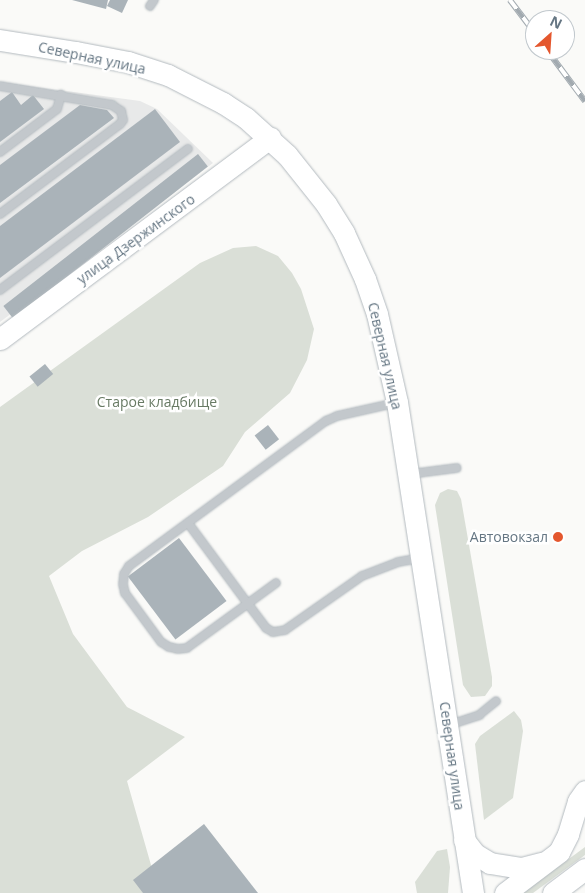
<!DOCTYPE html>
<meta charset="utf-8">
<style>
body{margin:0}
#map{position:relative;width:585px;height:893px;overflow:hidden;background:#fafaf8;font-family:"Open Sans",sans-serif}
div>[style]{position:absolute}
[style*='--x']{left:calc(var(--x)*1px);top:calc(var(--y)*1px);width:calc(var(--w)*1px);rotate:calc(var(--a)*1deg)}
.built>*{inset:0;background:#e8e9e9}
.green>*{inset:0;background:#dadfd7}
.building>*{inset:0;background:#aab3b9;transform-origin:0 0}
.roads{filter:drop-shadow(0 0 1px #b3babf) drop-shadow(0 0 1px #b3babf)}
.lane>*{height:8px;margin:-4px;padding:0 4px;transform-origin:4px;border-radius:4px;background:#c3c8cc}
.secondary>*{height:21px;margin:-10.5px;padding:0 10.5px;transform-origin:10.5px;border-radius:10.5px;background:#fff}
.rail>*{height:5.5px;margin-top:-2.75px;transform-origin:0;background:repeating-linear-gradient(90deg,#fff 0 11px,#a2aab0 0 22px);box-sizing:border-box;border-block:1px solid #a2aab0}
.dots>*{width:14px;height:14px;translate:-50% -50%;box-sizing:border-box;border:2px solid #fff;border-radius:50%}
span{translate:-50% -50%;white-space:nowrap;text-align:center;line-height:1.15;-webkit-text-stroke:5px #fff;paint-order:stroke}
.street-label{font-size:14px;color:#657683}
.park-label{font-size:14px;color:#687a64}
.poi-label{font-size:14px;color:#657683}
.right{translate:-100% -50%;text-align:right}
.north{position:absolute;left:525px;top:10px;width:50px;height:50px;box-sizing:border-box;background:#fff;border:1px solid #c1c8cd;border-radius:50%;rotate:26deg;font-size:14px;font-weight:700;line-height:20px;text-align:center;color:#657683}
.north::after{content:'';display:block;margin:auto;width:18px;height:22px;background:#e4572e;clip-path:polygon(50% 0,100% 100%,50% 72%,0 100%)}
</style>
<div id="map">
<div class="built">
<i style="clip-path:polygon(0 82px,140px 101px,157px 109px,213px 163px,0 322px)"></i>
</div>
<div class="green">
<i style="clip-path:polygon(256px 246px,278px 256px,292px 273px,301px 289px,314px 329px,307px 360px,290px 393px,245px 432px,223px 466px,148px 517px,82px 551px,49px 576px,73px 634px,127px 707px,185px 737px,127px 781px,159px 893px,0 893px,0 407px,200px 263px,233px 248px)"></i>
<i style="clip-path:polygon(448px 489px,457px 491px,461px 499px,492px 677px,492px 686px,485px 696px,471px 697px,463px 685px,435px 505px,440px 493px)"></i>
<i style="clip-path:polygon(514px 711px,521px 720px,523px 731px,513px 798px,484px 820px,475px 744px,480px 736px)"></i>
<i style="clip-path:polygon(585px 847px,585px 855px,533px 893px,523px 893px)"></i>
<i style="clip-path:polygon(447px 849px,450px 867px,448px 893px,417px 893px,415px 882px,437px 851px)"></i>
</div>
<div class="building">
<i style="clip-path:polygon(72px 0,108px 0,106px 9px)"></i>
<i style="clip-path:polygon(110px 0,128px 0,122px 13px,107px 6px)"></i>
<i style="clip-path:polygon(12px 92px,21px 105px,33px 95px,44px 109px,0 142px,0 101px)"></i>
<i style="clip-path:polygon(80px 105px,107px 110px,114px 118px,0 203px,0 165px)"></i>
<i style="clip-path:polygon(155px 109px,180px 142px,0 278px,0 226px)"></i>
<i style="left:198px;top:154px;width:16px;height:247px;rotate:52deg"></i>
<i style="left:45px;top:364px;width:13px;height:20px;rotate:51deg"></i>
<i style="left:268px;top:425px;width:18px;height:17px;rotate:52deg"></i>
<i style="left:179px;top:538px;width:79px;height:64px;rotate:53deg"></i>
<i style="clip-path:polygon(204px 824px,258px 893px,143px 893px,133px 880px)"></i>
</div>
<div class="roads">
<div class="lane">
<i style="--x:150;--y:6;--w:7;--a:-56"></i>
<i style="--x:0;--y:86;--w:114;--a:9.6"></i>
<i style="--x:112;--y:105;--w:11;--a:34"></i>
<i style="--x:121;--y:111;--w:9;--a:77"></i>
<i style="--x:123;--y:120;--w:5;--a:127"></i>
<i style="--x:120;--y:124;--w:150;--a:143.1"></i>
<i style="--x:0;--y:152;--w:71;--a:-37"></i>
<i style="--x:57;--y:109;--w:15;--a:-74"></i>
<i style="--x:0;--y:290;--w:235;--a:-36.9"></i>
<i style="--x:410;--y:474;--w:47;--a:-7.3"></i>
<i style="--x:188;--y:523;--w:101;--a:53.5"></i>
<i style="--x:248;--y:604;--w:30;--a:53"></i>
<i style="--x:266;--y:628;--w:8;--a:30"></i>
<i style="--x:273;--y:632;--w:12;--a:-9"></i>
<i style="--x:285;--y:630;--w:94;--a:-35"></i>
<i style="--x:362;--y:576;--w:39;--a:-21"></i>
<i style="--x:398;--y:562;--w:23;--a:-10"></i>
<i style="--x:276;--y:583;--w:110;--a:143.9"></i>
<i style="--x:187;--y:648;--w:9;--a:174"></i>
<i style="--x:178;--y:649;--w:9;--a:-167"></i>
<i style="--x:169;--y:647;--w:9;--a:-148"></i>
<i style="--x:161;--y:642;--w:61;--a:-126.3"></i>
<i style="--x:125;--y:593;--w:9;--a:-103"></i>
<i style="--x:123;--y:584;--w:10;--a:-84"></i>
<i style="--x:124;--y:574;--w:9;--a:-58"></i>
<i style="--x:129;--y:566;--w:245;--a:-36.4"></i>
<i style="--x:326;--y:421;--w:12;--a:-24"></i>
<i style="--x:337;--y:416;--w:59;--a:-12.6"></i>
<i style="--x:449;--y:725;--w:32;--a:-18"></i>
<i style="--x:479;--y:715;--w:22;--a:-39"></i>
</div>
<div class="secondary">
<i style="--x:0;--y:40;--w:77;--a:9"></i>
<i style="--x:76;--y:52;--w:53;--a:10.9"></i>
<i style="--x:128;--y:62;--w:42;--a:18"></i>
<i style="--x:168;--y:75;--w:62;--a:27"></i>
<i style="--x:223;--y:103;--w:27;--a:33"></i>
<i style="--x:246;--y:118;--w:55;--a:42.1"></i>
<i style="--x:287;--y:155;--w:63;--a:51.5"></i>
<i style="--x:326;--y:204;--w:34;--a:58"></i>
<i style="--x:344;--y:233;--w:51;--a:65.5"></i>
<i style="--x:365;--y:279;--w:37;--a:71"></i>
<i style="--x:377;--y:314;--w:90;--a:77.2"></i>
<i style="--x:397;--y:402;--w:497;--a:81.2"></i>
<i style="--x:0;--y:339;--w:337;--a:-36.7"></i>
<i style="--x:464;--y:840;--w:18;--a:52"></i>
<i style="--x:475;--y:854;--w:17;--a:31"></i>
<i style="--x:490;--y:863;--w:32;--a:9"></i>
<i style="--x:522;--y:868;--w:20;--a:-15"></i>
<i style="--x:505;--y:893;--w:68;--a:-37.2"></i>
<i style="--x:559;--y:852;--w:20;--a:-63"></i>
<i style="--x:568;--y:834;--w:34;--a:-73"></i>
<i style="--x:578;--y:801;--w:12;--a:-55"></i>
<i style="--x:553;--y:893;--w:40;--a:-37"></i>
</div>
</div>
<div class="rail">
<i style="--x:510;--y:0;--w:41;--a:52.9"></i>
<i style="--x:547;--y:50;--w:64;--a:53.3"></i>
</div>
<div class="dots">
<i style="left:558px;top:537px;background:#e4572e"></i>
</div>
<div class="street-label">
<span style="left:92px;top:58px;rotate:12deg">Северная улица</span>
<span style="left:136px;top:239px;rotate:-36deg">улица Дзержинского</span>
<span style="left:385px;top:356px;rotate:77deg">Северная улица</span>
<span style="left:452px;top:756px;rotate:82deg">Северная улица</span>
</div>
<div class="park-label">
<span style="left:157px;top:402px">Старое кладбище</span>
</div>
<div class="poi-label">
<span class="right" style="left:548px;top:537px">Автовокзал</span>
</div>
<div class="north">N</div>
</div>
